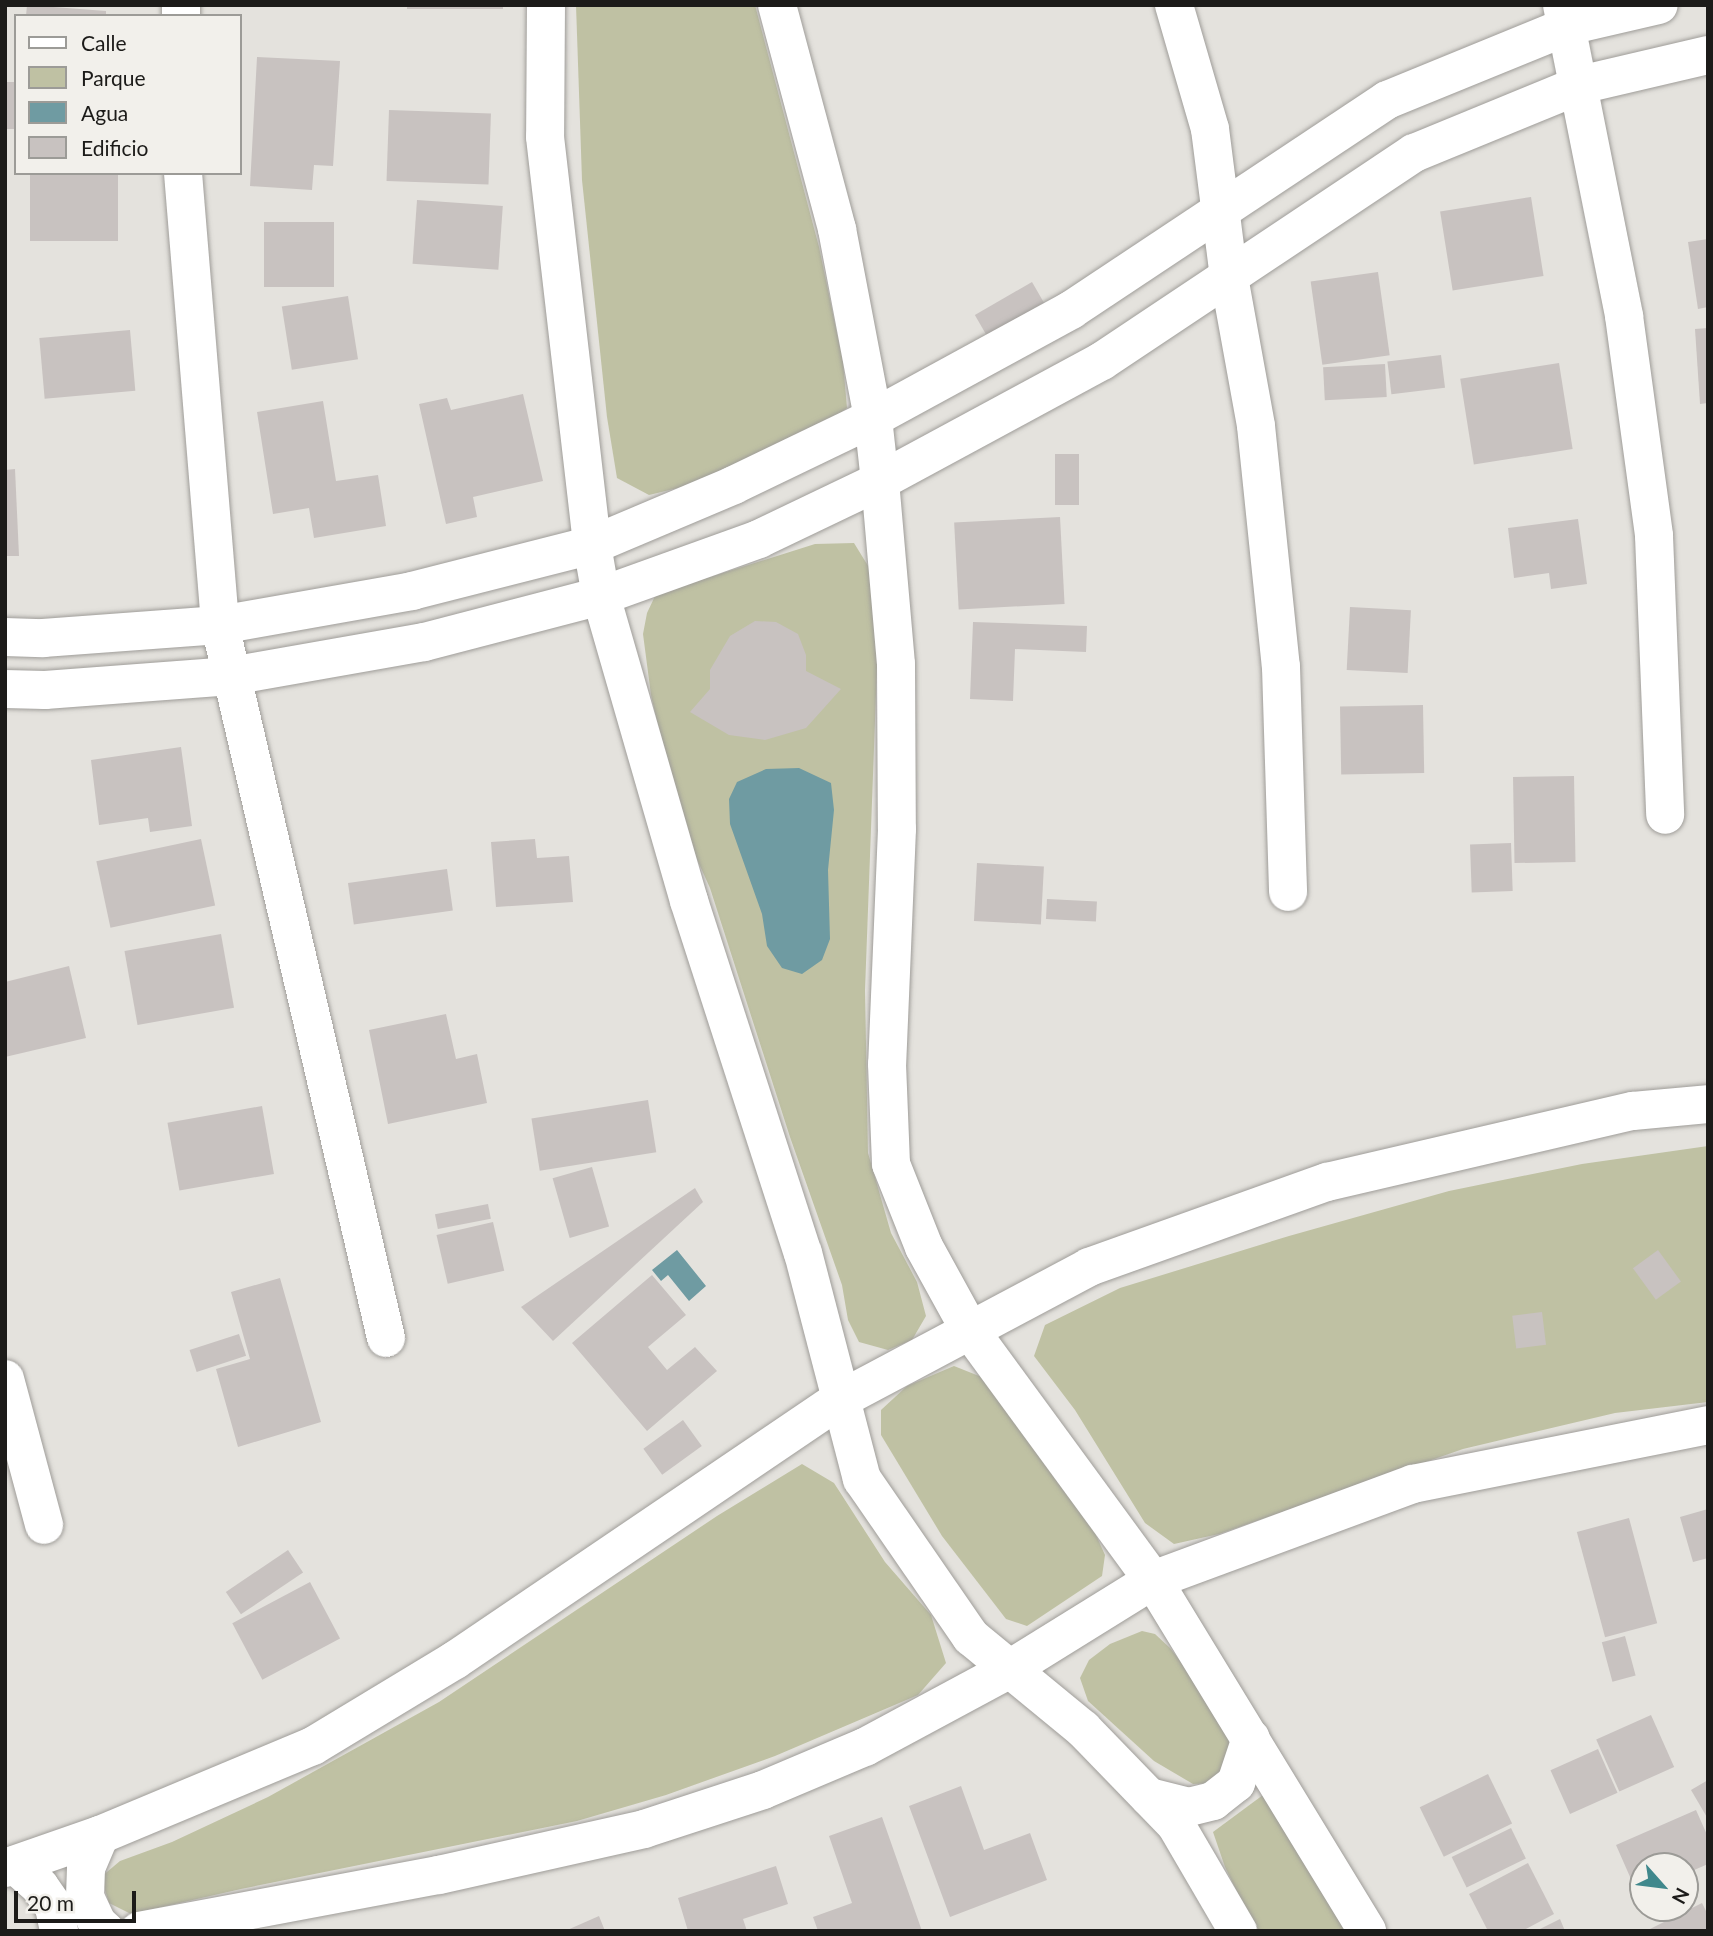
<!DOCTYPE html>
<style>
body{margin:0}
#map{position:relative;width:1713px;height:1936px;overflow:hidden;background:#e4e2dd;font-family:Lato,sans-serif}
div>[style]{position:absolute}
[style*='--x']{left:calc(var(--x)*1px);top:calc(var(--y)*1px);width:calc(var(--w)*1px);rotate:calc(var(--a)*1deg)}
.green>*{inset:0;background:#bfc1a3}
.water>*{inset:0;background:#6f9ba2}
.building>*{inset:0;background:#c8c2c0;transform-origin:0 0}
.roads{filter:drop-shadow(0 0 2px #9f9d99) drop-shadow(0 0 2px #9f9d99)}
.minor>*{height:38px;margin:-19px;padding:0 19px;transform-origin:19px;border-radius:19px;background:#fff}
span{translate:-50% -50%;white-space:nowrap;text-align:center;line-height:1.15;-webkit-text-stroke:5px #f2f0eb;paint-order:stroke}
.frame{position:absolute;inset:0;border:7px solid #1c1b19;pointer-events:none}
.legend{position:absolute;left:14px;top:14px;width:228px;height:161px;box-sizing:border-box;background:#f2f0eb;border:2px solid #9c9b97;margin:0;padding:9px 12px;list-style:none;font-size:21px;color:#1c1b19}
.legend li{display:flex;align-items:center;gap:14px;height:35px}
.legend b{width:35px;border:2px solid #9c9b97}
.north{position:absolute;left:1629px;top:1852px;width:70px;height:70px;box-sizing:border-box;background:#f2f0eb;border:2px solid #9c9b97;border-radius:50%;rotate:118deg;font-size:19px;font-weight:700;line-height:28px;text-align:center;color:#1c1b19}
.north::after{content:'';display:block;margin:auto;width:24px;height:32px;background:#40888c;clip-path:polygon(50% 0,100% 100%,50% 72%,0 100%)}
.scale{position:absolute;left:14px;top:1891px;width:122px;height:32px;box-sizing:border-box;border:4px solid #1c1b19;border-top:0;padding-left:9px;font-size:21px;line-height:24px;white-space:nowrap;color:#1c1b19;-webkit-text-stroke:5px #f2f0eb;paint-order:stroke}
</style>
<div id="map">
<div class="green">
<i style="clip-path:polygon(576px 5px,755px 5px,819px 247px,843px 362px,847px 408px,819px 429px,682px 487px,649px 495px,617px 478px,607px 417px,582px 180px)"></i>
<i style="clip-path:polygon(854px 543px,870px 569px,877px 667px,865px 990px,868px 1153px,891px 1233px,917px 1282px,926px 1316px,912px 1340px,888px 1350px,859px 1342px,848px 1320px,842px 1285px,790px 1137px,710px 888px,680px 822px,651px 695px,643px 634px,647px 613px,656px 594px,815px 544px)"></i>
<i style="clip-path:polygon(1708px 1146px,1708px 1402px,1615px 1413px,1463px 1449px,1219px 1534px,1174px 1544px,1145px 1523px,1075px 1410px,1034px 1356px,1045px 1325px,1120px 1288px,1289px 1236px,1449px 1191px,1582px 1164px)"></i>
<i style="clip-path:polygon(954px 1366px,994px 1382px,1081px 1502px,1105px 1555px,1102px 1576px,1027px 1626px,1006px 1619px,942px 1536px,881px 1435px,881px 1410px,907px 1386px)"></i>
<i style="clip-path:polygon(802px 1464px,834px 1483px,885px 1562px,931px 1615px,946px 1663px,918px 1695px,775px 1756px,666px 1795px,577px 1821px,241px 1889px,131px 1914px,109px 1903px,101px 1877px,120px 1861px,172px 1842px,268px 1797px,439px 1702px,717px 1516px)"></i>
<i style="clip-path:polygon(1142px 1631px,1155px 1634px,1170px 1648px,1207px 1695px,1240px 1746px,1216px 1783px,1193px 1784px,1154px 1761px,1088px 1701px,1080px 1678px,1089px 1660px,1110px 1644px)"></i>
<i style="clip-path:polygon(1263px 1795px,1345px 1931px,1256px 1931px,1225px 1867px,1213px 1832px)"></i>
</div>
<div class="water">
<i style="clip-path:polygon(799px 768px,831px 783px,834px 810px,828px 870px,830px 939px,822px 960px,802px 974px,782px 968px,767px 946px,762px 914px,730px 824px,729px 799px,737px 782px,766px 769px)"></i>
<i style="clip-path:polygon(677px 1250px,706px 1286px,689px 1301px,668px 1275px,661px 1281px,652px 1270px)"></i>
</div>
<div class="building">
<i style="clip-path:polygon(27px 5px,106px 11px,106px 16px,26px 16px)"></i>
<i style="left:407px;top:5px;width:96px;height:4px"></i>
<i style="clip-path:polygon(257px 57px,340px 61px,333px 166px,314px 165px,312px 190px,250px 186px)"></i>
<i style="left:5px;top:82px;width:11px;height:47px"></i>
<i style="left:389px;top:110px;width:102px;height:71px;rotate:2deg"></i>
<i style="left:30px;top:173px;width:88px;height:68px"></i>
<i style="left:1531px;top:197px;width:80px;height:92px;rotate:81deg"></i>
<i style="left:417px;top:200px;width:86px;height:64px;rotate:4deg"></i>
<i style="left:334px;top:222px;width:65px;height:70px;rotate:90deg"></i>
<i style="clip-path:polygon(1708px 239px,1708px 307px,1698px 309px,1688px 242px)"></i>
<i style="left:1378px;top:272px;width:84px;height:68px;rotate:82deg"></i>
<i style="left:1032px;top:282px;width:24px;height:66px;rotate:60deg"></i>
<i style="left:348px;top:296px;width:64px;height:67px;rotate:81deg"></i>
<i style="clip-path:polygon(1708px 328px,1708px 403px,1700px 404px,1695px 329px)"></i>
<i style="left:130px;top:330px;width:61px;height:91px;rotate:85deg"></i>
<i style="left:1441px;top:355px;width:33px;height:54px;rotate:83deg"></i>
<i style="left:1559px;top:363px;width:87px;height:100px;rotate:81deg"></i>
<i style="left:1385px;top:364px;width:33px;height:62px;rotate:87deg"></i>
<i style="clip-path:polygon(523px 394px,543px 481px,473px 497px,477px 517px,446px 524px,419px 404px,447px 398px,451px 410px)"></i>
<i style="clip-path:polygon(323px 401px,336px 481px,378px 475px,386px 526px,314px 538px,309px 508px,273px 514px,257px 412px)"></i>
<i style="left:1055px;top:454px;width:24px;height:51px"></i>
<i style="clip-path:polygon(15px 469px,19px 556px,5px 556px,5px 470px)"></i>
<i style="left:1060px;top:517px;width:87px;height:106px;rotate:87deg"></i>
<i style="clip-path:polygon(1578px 519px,1587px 584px,1551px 589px,1549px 573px,1514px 578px,1508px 528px)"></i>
<i style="left:1350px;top:607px;width:61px;height:63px;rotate:3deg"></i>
<i style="clip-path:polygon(755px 621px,776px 622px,798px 634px,806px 655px,806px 671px,841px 689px,806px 728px,765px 740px,729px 735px,690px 712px,710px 689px,710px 670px,730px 636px)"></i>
<i style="clip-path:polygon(973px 622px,1087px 626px,1086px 652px,1015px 649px,1013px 701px,970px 699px)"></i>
<i style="left:1423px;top:705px;width:68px;height:83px;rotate:89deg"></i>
<i style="clip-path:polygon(181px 747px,192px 826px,150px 832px,148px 818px,99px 825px,91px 760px)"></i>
<i style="left:1574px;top:776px;width:86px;height:61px;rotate:89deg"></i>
<i style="left:201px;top:839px;width:68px;height:107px;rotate:78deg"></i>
<i style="clip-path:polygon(535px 839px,537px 858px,569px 856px,573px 902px,496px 907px,491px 842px)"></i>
<i style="left:1511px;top:843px;width:48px;height:41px;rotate:88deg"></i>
<i style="left:977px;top:863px;width:67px;height:58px;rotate:3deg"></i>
<i style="left:447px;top:869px;width:42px;height:100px;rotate:82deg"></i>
<i style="left:1047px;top:899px;width:50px;height:20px;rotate:3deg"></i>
<i style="left:221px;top:934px;width:75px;height:98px;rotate:80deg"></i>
<i style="clip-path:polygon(69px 966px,86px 1038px,5px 1057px,5px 982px)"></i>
<i style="clip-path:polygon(446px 1014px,456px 1059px,477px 1054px,487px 1103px,388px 1124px,369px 1030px)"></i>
<i style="left:648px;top:1100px;width:53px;height:118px;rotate:81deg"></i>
<i style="left:262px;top:1106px;width:69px;height:96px;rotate:80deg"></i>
<i style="left:592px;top:1167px;width:62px;height:41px;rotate:74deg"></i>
<i style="clip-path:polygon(695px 1188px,703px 1202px,553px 1341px,521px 1307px)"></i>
<i style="left:488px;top:1204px;width:15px;height:54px;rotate:79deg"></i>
<i style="left:493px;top:1222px;width:50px;height:58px;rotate:77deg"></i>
<i style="left:1658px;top:1250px;width:39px;height:31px;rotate:54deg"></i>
<i style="clip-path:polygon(652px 1275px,686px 1315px,648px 1347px,667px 1370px,695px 1347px,717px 1371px,647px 1431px,572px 1343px)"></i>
<i style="clip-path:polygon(280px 1278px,321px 1422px,238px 1447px,216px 1369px,250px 1359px,231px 1292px)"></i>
<i style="left:1542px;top:1312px;width:33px;height:30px;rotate:83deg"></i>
<i style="left:239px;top:1334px;width:23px;height:52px;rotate:72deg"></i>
<i style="left:683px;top:1420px;width:32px;height:49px;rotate:54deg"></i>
<i style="clip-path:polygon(1708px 1509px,1708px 1558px,1693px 1562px,1680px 1517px)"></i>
<i style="left:1629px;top:1518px;width:109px;height:54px;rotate:75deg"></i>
<i style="left:288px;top:1550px;width:27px;height:75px;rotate:56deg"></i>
<i style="left:310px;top:1582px;width:64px;height:88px;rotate:62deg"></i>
<i style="left:1625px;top:1636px;width:41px;height:24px;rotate:75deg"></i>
<i style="left:1651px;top:1715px;width:57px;height:60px;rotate:66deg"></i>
<i style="left:1598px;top:1749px;width:48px;height:52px;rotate:66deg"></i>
<i style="left:1488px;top:1774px;width:55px;height:76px;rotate:64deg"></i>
<i style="clip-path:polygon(1708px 1780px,1708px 1819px,1691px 1790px)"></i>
<i style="clip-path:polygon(961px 1786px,984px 1850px,1030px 1833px,1047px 1880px,950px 1917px,909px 1806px)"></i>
<i style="clip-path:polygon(1696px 1810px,1708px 1837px,1708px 1864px,1685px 1874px,1685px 1866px,1643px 1866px,1643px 1893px,1638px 1895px,1616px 1845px)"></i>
<i style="clip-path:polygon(882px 1817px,922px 1931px,818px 1931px,813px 1917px,852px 1903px,829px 1836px)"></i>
<i style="left:1511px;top:1828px;width:34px;height:66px;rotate:64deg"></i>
<i style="clip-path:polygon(1528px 1863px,1554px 1914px,1522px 1931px,1488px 1931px,1469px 1894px)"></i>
<i style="clip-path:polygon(776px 1866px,788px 1904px,743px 1919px,747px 1931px,688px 1931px,678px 1898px)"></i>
<i style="clip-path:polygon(1702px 1903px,1708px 1915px,1708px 1931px,1646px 1931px)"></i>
<i style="clip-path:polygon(599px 1916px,605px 1931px,565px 1931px)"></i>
<i style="clip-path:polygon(1560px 1919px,1565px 1931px,1536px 1931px)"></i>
</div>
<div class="roads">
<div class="minor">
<i style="--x:181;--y:5;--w:11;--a:90"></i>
<i style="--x:546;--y:5;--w:132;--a:90.4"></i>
<i style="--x:545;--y:137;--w:411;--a:83.4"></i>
<i style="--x:592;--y:545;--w:52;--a:80"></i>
<i style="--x:601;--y:596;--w:317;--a:73.9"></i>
<i style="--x:689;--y:901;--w:370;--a:72.1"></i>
<i style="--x:803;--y:1253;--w:234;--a:75.4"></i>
<i style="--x:862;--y:1479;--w:192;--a:55.4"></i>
<i style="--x:971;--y:1637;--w:145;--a:39.4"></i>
<i style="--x:1083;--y:1729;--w:134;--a:45.9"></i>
<i style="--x:1176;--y:1825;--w:123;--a:59.7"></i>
<i style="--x:777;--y:5;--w:232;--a:75"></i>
<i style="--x:837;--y:229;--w:192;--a:79.2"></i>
<i style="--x:873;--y:418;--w:63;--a:83.7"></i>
<i style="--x:880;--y:481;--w:184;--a:85"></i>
<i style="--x:896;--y:664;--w:165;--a:89.7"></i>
<i style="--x:897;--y:829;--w:235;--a:92.4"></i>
<i style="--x:887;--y:1064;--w:100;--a:87.7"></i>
<i style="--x:891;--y:1164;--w:89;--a:68.3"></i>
<i style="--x:924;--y:1247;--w:94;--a:61.2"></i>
<i style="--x:969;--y:1329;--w:311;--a:53.8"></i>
<i style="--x:1153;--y:1580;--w:411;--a:58.6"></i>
<i style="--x:1174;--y:5;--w:129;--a:73.8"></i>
<i style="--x:1210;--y:129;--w:149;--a:82.7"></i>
<i style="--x:1229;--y:277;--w:151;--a:79.7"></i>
<i style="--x:1256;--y:426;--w:242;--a:84.1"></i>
<i style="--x:1281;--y:667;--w:225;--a:88.2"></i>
<i style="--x:1562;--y:5;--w:317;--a:78.7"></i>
<i style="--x:1624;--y:316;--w:222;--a:82.2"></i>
<i style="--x:1654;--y:536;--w:279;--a:87.7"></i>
<i style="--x:183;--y:173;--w:454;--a:85.3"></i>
<i style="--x:220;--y:625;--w:732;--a:76.89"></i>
<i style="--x:5;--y:637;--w:38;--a:2"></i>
<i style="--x:43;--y:638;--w:177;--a:-4.2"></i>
<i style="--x:220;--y:625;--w:195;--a:-10"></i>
<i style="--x:412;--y:591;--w:186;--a:-14.3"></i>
<i style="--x:592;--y:545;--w:154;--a:-22.9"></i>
<i style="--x:734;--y:485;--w:154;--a:-25.7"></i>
<i style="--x:873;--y:418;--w:226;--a:-28.6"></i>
<i style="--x:1071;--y:310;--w:379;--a:-33.6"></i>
<i style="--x:1387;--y:100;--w:196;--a:-22.2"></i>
<i style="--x:1568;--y:26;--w:93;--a:-13"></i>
<i style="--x:5;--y:689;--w:40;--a:1.4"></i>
<i style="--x:45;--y:690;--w:187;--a:-4.3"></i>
<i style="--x:231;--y:676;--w:196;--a:-10"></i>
<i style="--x:424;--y:642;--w:183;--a:-14.6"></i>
<i style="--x:601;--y:596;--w:168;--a:-19.8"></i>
<i style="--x:759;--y:539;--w:134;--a:-25.6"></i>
<i style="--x:880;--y:481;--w:252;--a:-28.4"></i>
<i style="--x:1102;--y:361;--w:375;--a:-33.7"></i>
<i style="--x:1414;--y:153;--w:179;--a:-22.3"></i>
<i style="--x:1580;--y:85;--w:131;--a:-13.2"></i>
<i style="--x:5;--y:1379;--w:151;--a:75"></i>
<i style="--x:1149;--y:1797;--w:41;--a:14"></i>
<i style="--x:1189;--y:1807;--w:25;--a:-14"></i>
<i style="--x:1213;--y:1801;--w:29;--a:-38"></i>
<i style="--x:1236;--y:1783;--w:47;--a:-71.6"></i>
<i style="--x:100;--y:1835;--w:36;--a:113"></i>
<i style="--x:86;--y:1868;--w:29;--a:92"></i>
<i style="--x:85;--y:1897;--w:29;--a:65"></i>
<i style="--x:97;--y:1923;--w:12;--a:42"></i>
<i style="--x:15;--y:1865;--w:33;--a:41"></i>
<i style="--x:40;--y:1887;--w:24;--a:55"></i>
<i style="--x:54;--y:1907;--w:25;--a:78"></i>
<i style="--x:5;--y:1868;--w:101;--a:-19.2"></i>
<i style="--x:100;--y:1835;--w:231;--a:-22.7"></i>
<i style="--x:313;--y:1746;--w:166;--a:-31.2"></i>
<i style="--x:455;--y:1660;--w:466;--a:-34.1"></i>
<i style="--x:841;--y:1399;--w:281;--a:-28"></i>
<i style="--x:1089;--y:1267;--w:253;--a:-19.7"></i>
<i style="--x:1327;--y:1182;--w:314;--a:-13.1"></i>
<i style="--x:1633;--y:1111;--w:75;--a:-5.3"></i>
<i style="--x:139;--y:1931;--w:305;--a:-10.6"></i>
<i style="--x:439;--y:1875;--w:210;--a:-12.6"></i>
<i style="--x:644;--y:1829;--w:125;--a:-18.1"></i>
<i style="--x:763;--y:1790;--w:111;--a:-22.9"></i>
<i style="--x:865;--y:1747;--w:162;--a:-28.3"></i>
<i style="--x:1008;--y:1670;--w:171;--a:-31.8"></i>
<i style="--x:1153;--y:1580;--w:277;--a:-20.3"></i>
<i style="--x:1413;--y:1484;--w:301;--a:-11.3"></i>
</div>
</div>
<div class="frame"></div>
<ul class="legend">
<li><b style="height:9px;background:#fff"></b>Calle</li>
<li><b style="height:19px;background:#bfc1a3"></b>Parque</li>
<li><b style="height:19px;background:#6f9ba2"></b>Agua</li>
<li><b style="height:19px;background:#c8c2c0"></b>Edificio</li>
</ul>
<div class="north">N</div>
<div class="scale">20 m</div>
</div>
